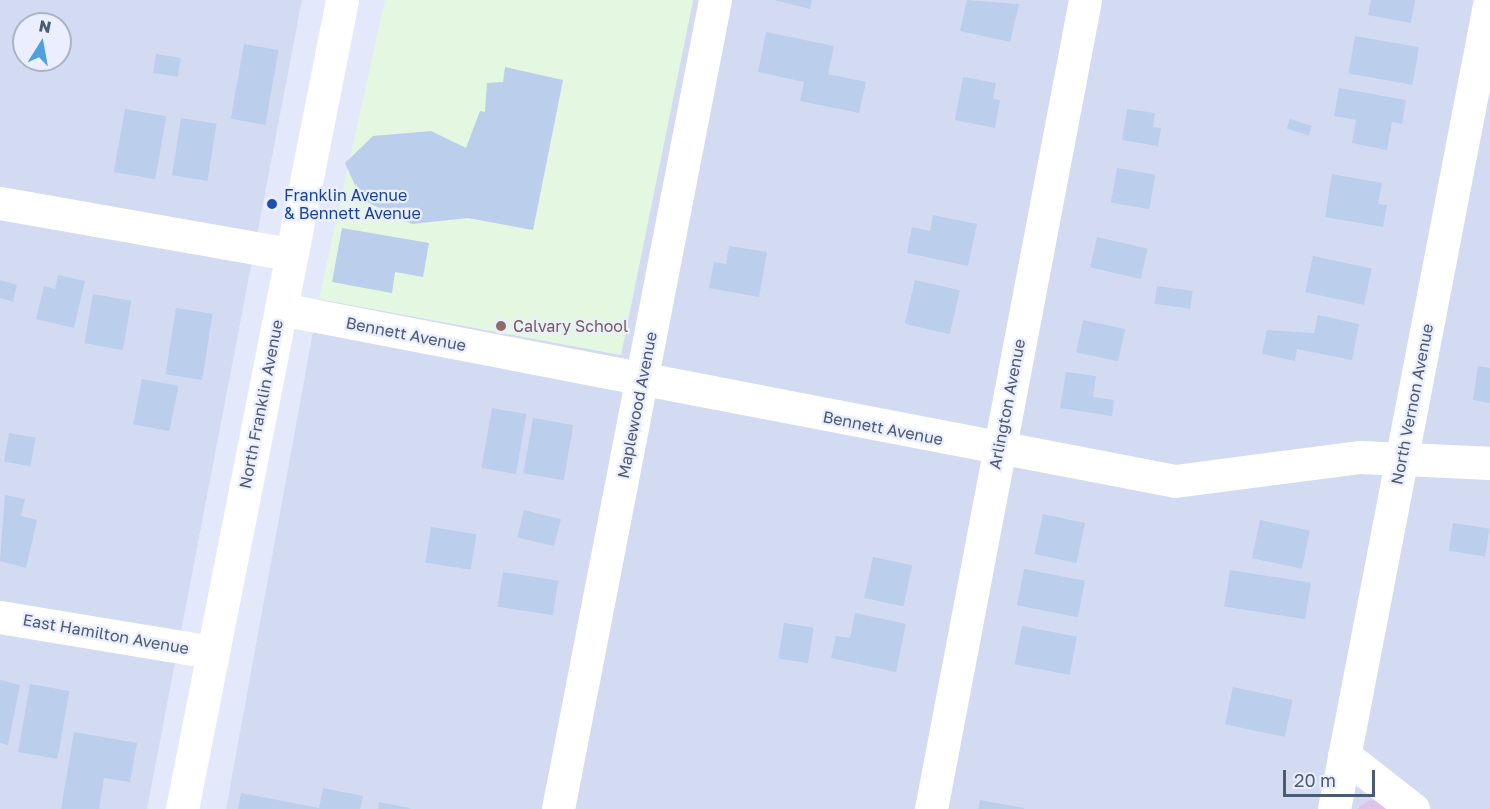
<!DOCTYPE html>
<style>
body{margin:0}
#map{position:relative;width:1490px;height:809px;overflow:hidden;background:#e4e8fb;font-family:"Golos Text",sans-serif}
div>[style]{position:absolute}
[style*='--x']{left:calc(var(--x)*1px);top:calc(var(--y)*1px);width:calc(var(--w)*1px);rotate:calc(var(--a)*1deg)}
.residential>*{inset:0;background:#d3dbf2}
.education>*{inset:0;background:#e4f7e1}
.green>*{inset:0;background:#e0c4e7}
.building>*{inset:0;background:#bbceec;transform-origin:0 0}
.minor>*{height:33px;margin:-16.5px;padding:0 16.5px;transform-origin:16.5px;border-radius:16.5px;background:#fff}
.dots>*{width:16px;height:16px;translate:-50% -50%;box-sizing:border-box;border:3px solid #eaeefe;border-radius:50%}
span{translate:-50% -50%;white-space:nowrap;text-align:center;line-height:1.15;-webkit-text-stroke:4.5px #eaeefe;paint-order:stroke}
.transit-label{font-size:16px;color:#164399}
.left{translate:0 -50%;text-align:left}
.education-label{font-size:16px;color:#785e54}
.street-label{font-size:16px;color:#4b5c72}
.north{position:absolute;left:12px;top:12px;width:60px;height:60px;box-sizing:border-box;background:#eaeefe;border:2px solid #aab4c6;border-radius:50%;rotate:11deg;font-size:16px;font-weight:700;line-height:24px;text-align:center;color:#4b5c72}
.north::after{content:'';display:block;margin:auto;width:21px;height:27px;background:#50a0de;clip-path:polygon(50% 0,100% 100%,50% 72%,0 100%)}
.scale{position:absolute;left:1283px;top:770px;width:92px;height:27px;box-sizing:border-box;border:3px solid #4b5c72;border-top:0;padding-left:8px;font-size:18px;line-height:21px;white-space:nowrap;color:#4b5c72;-webkit-text-stroke:4px #eaeefe;paint-order:stroke}
</style>
<div id="map">
<div class="residential">
<i style="clip-path:polygon(evenodd,0 0,302px 0,147px 809px,0 809px,0 0,24px 24px,60px 24px,60px 60px,24px 60px,24px 24px)"></i>
<i style="clip-path:polygon(693px 0,1490px 0,1490px 809px,226px 809px,319px 299px,621px 355px)"></i>
</div>
<div class="education">
<i style="clip-path:polygon(385px 0,693px 0,621px 355px,319px 299px)"></i>
</div>
<div class="green">
<i style="clip-path:polygon(1369px 800px,1380px 802px,1391px 809px,1357px 809px)"></i>
</div>
<div class="building">
<i style="clip-path:polygon(774px 0,812px 0,810px 9px)"></i>
<i style="clip-path:polygon(967px 0,1019px 4px,1010px 42px,960px 31px)"></i>
<i style="clip-path:polygon(1371px 0,1415px 0,1411px 23px,1368px 15px)"></i>
<i style="clip-path:polygon(766px 32px,834px 46px,828px 74px,866px 82px,859px 113px,800px 101px,804px 82px,758px 72px)"></i>
<i style="left:1355px;top:36px;width:65px;height:38px;rotate:10deg"></i>
<i style="left:244px;top:44px;width:35px;height:76px;rotate:10deg"></i>
<i style="left:156px;top:54px;width:25px;height:19px;rotate:9deg"></i>
<i style="clip-path:polygon(505px 67px,563px 80px,533px 230px,468px 218px,412px 224px,361px 199px,345px 163px,373px 136px,431px 131px,466px 148px,480px 111px,485px 112px,487px 83px,503px 82px)"></i>
<i style="clip-path:polygon(963px 77px,996px 83px,993px 99px,1000px 100px,995px 128px,955px 120px)"></i>
<i style="clip-path:polygon(1339px 88px,1406px 100px,1402px 124px,1392px 122px,1387px 150px,1352px 143px,1356px 120px,1334px 116px)"></i>
<i style="left:125px;top:109px;width:42px;height:64px;rotate:10deg"></i>
<i style="clip-path:polygon(1127px 109px,1155px 113px,1153px 127px,1161px 128px,1158px 146px,1122px 140px)"></i>
<i style="left:181px;top:118px;width:36px;height:58px;rotate:9deg"></i>
<i style="left:1290px;top:119px;width:23px;height:10px;rotate:18deg"></i>
<i style="left:1117px;top:168px;width:39px;height:35px;rotate:10deg"></i>
<i style="clip-path:polygon(1332px 174px,1382px 183px,1378px 204px,1387px 205px,1383px 227px,1325px 217px)"></i>
<i style="clip-path:polygon(933px 215px,977px 224px,968px 266px,907px 253px,912px 227px,930px 231px)"></i>
<i style="clip-path:polygon(342px 228px,429px 243px,423px 277px,395px 272px,392px 293px,332px 282px)"></i>
<i style="left:1097px;top:237px;width:52px;height:31px;rotate:13deg"></i>
<i style="clip-path:polygon(729px 246px,767px 252px,759px 297px,709px 288px,714px 262px,726px 264px)"></i>
<i style="left:1313px;top:256px;width:60px;height:37px;rotate:12deg"></i>
<i style="clip-path:polygon(58px 275px,85px 281px,74px 328px,36px 319px,44px 286px,55px 289px)"></i>
<i style="clip-path:polygon(0 280px,17px 285px,13px 302px,0 298px)"></i>
<i style="left:915px;top:280px;width:46px;height:45px;rotate:13deg"></i>
<i style="left:1157px;top:286px;width:36px;height:18px;rotate:8deg"></i>
<i style="left:93px;top:294px;width:39px;height:50px;rotate:10deg"></i>
<i style="left:176px;top:308px;width:37px;height:67px;rotate:9deg"></i>
<i style="clip-path:polygon(1318px 315px,1359px 324px,1352px 360px,1297px 349px,1295px 361px,1262px 354px,1267px 330px,1314px 333px)"></i>
<i style="left:1083px;top:320px;width:43px;height:33px;rotate:12deg"></i>
<i style="clip-path:polygon(1478px 366px,1490px 368px,1490px 403px,1473px 400px)"></i>
<i style="clip-path:polygon(1066px 372px,1096px 376px,1093px 397px,1114px 400px,1112px 416px,1060px 408px)"></i>
<i style="left:142px;top:379px;width:37px;height:46px;rotate:11deg"></i>
<i style="left:492px;top:408px;width:35px;height:61px;rotate:10deg"></i>
<i style="left:533px;top:418px;width:41px;height:56px;rotate:10deg"></i>
<i style="left:9px;top:433px;width:27px;height:29px;rotate:10deg"></i>
<i style="clip-path:polygon(5px 495px,25px 499px,21px 516px,37px 520px,26px 568px,0 561px)"></i>
<i style="left:524px;top:510px;width:38px;height:28px;rotate:14deg"></i>
<i style="left:1043px;top:514px;width:43px;height:41px;rotate:12deg"></i>
<i style="left:1260px;top:520px;width:51px;height:39px;rotate:12deg"></i>
<i style="left:1453px;top:523px;width:37px;height:28px;rotate:9deg"></i>
<i style="left:431px;top:527px;width:46px;height:36px;rotate:9deg"></i>
<i style="left:873px;top:557px;width:40px;height:42px;rotate:12deg"></i>
<i style="left:1024px;top:569px;width:62px;height:37px;rotate:11deg"></i>
<i style="left:1230px;top:570px;width:82px;height:37px;rotate:9deg"></i>
<i style="left:503px;top:572px;width:56px;height:35px;rotate:9deg"></i>
<i style="clip-path:polygon(855px 613px,906px 624px,896px 672px,831px 658px,836px 636px,850px 638px)"></i>
<i style="left:784px;top:623px;width:30px;height:36px;rotate:9deg"></i>
<i style="left:1022px;top:626px;width:56px;height:39px;rotate:11deg"></i>
<i style="clip-path:polygon(0 680px,20px 685px,8px 745px,0 743px)"></i>
<i style="left:30px;top:684px;width:40px;height:69px;rotate:10deg"></i>
<i style="left:1233px;top:687px;width:61px;height:38px;rotate:12deg"></i>
<i style="clip-path:polygon(74px 732px,137px 743px,130px 782px,104px 778px,99px 809px,61px 809px)"></i>
<i style="clip-path:polygon(323px 788px,363px 796px,360px 809px,238px 809px,241px 793px,319px 808px)"></i>
<i style="clip-path:polygon(980px 800px,1024px 808px,1024px 809px,978px 809px)"></i>
<i style="clip-path:polygon(379px 802px,410px 808px,410px 809px,378px 809px)"></i>
</div>
<div class="minor">
<i style="--x:0;--y:203;--w:294;--a:10"></i>
<i style="--x:281;--y:309;--w:910;--a:10.89"></i>
<i style="--x:1175;--y:481;--w:187;--a:-7.4"></i>
<i style="--x:1360;--y:457;--w:130;--a:2.6"></i>
<i style="--x:0;--y:617;--w:215;--a:9.4"></i>
<i style="--x:1344;--y:755;--w:88;--a:38"></i>
<i style="--x:182;--y:809;--w:825;--a:-78.81"></i>
<i style="--x:558;--y:809;--w:824;--a:-79.02"></i>
<i style="--x:931;--y:809;--w:824;--a:-79.22"></i>
<i style="--x:1334;--y:809;--w:824;--a:-79.09"></i>
</div>
<div class="dots">
<i style="left:272px;top:204px;background:#1a4fb4"></i>
<i style="left:501px;top:326px;background:#8d6e63"></i>
</div>
<div class="transit-label">
<span class="left" style="left:284px;top:204px">Franklin Avenue<br>&amp; Bennett Avenue</span>
</div>
<div class="education-label">
<span class="left" style="left:513px;top:326px">Calvary School</span>
</div>
<div class="street-label">
<span style="left:406px;top:334px;rotate:11deg">Bennett Avenue</span>
<span style="left:261px;top:404px;rotate:-79deg">North Franklin Avenue</span>
<span style="left:1007px;top:404px;rotate:-79deg">Arlington Avenue</span>
<span style="left:1412px;top:404px;rotate:-79deg">North Vernon Avenue</span>
<span style="left:637px;top:405px;rotate:-79deg">Maplewood Avenue</span>
<span style="left:883px;top:428px;rotate:11deg">Bennett Avenue</span>
<span style="left:106px;top:634px;rotate:10deg">East Hamilton Avenue</span>
</div>
<div class="north">N</div>
<div class="scale">20 m</div>
</div>
